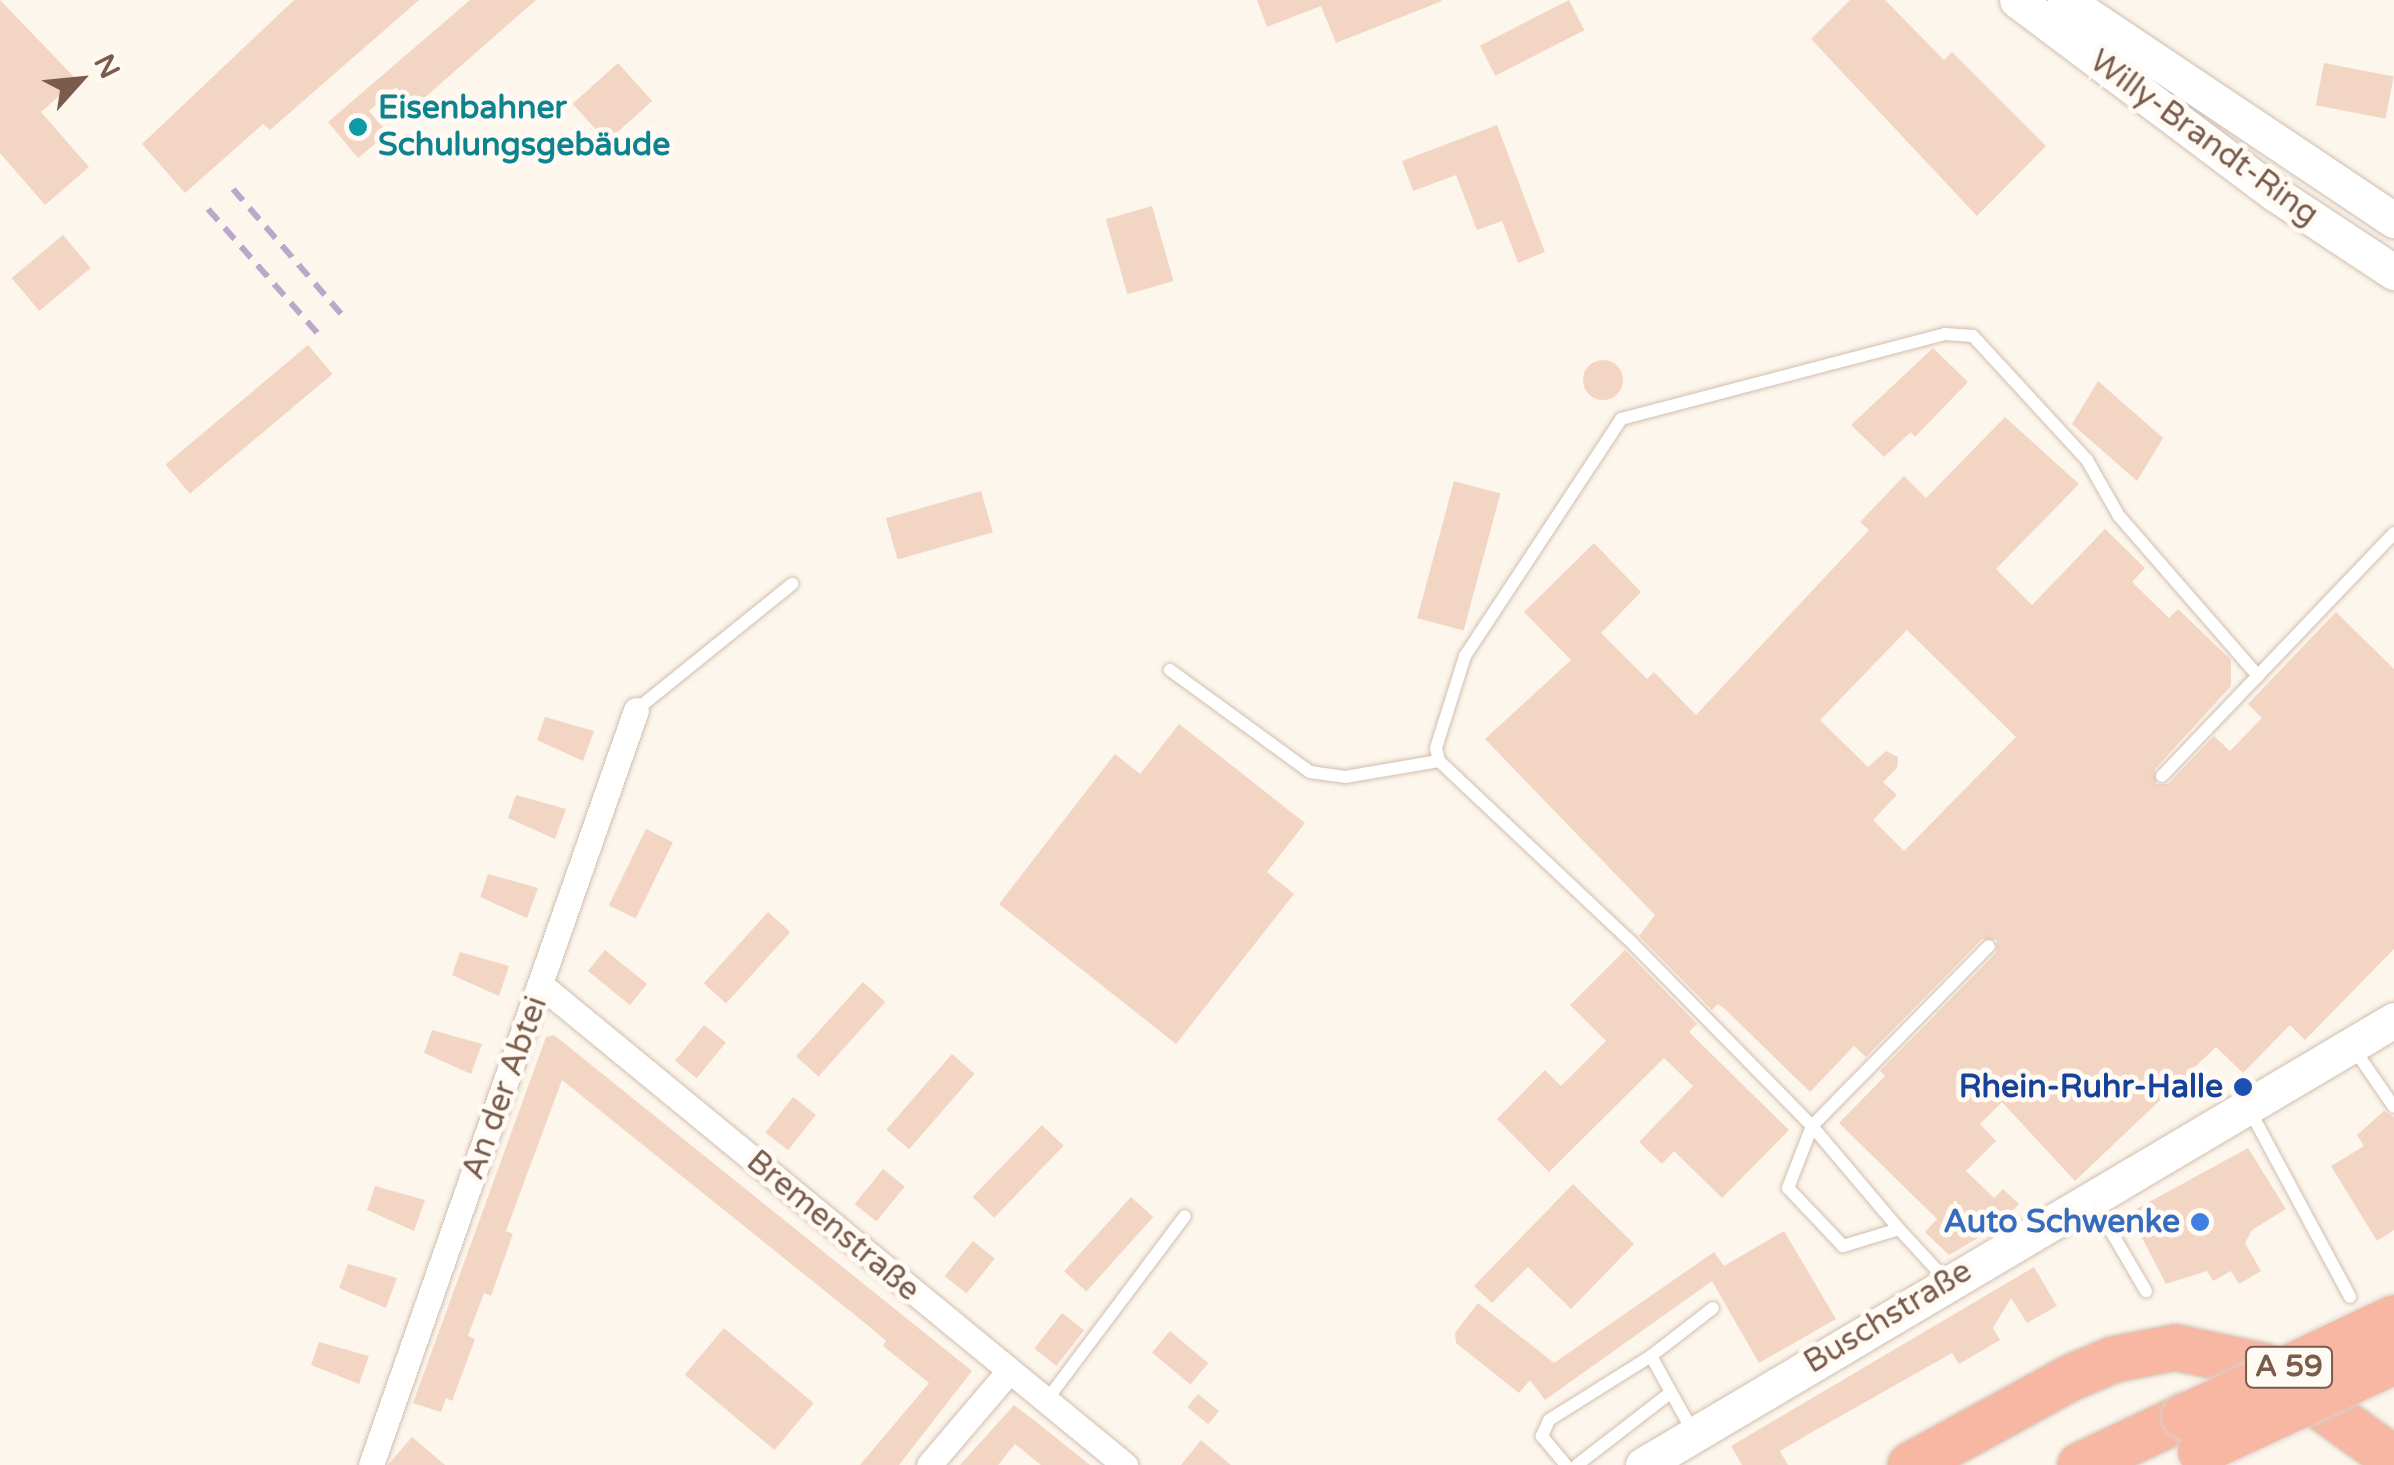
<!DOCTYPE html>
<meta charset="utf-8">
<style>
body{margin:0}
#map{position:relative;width:2394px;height:1465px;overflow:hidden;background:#fdf6ec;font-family:"Varela Round",sans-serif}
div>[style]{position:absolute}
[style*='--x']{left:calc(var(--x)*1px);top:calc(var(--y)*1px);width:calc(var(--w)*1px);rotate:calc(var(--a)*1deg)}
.building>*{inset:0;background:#f3d5c3;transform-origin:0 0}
.round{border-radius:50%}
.roads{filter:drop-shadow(0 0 2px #d1beb0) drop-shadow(0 0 2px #d1beb0)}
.lane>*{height:12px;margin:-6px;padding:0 6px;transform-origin:6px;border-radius:6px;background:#fff}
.street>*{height:25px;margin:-12.5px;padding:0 12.5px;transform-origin:12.5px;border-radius:12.5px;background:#fff}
.secondary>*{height:35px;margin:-17.5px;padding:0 17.5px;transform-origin:17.5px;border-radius:17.5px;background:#fff}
.highway>*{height:45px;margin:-22.5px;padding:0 22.5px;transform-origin:22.5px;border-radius:22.5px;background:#f7b7a3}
.rail>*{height:6px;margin-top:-3px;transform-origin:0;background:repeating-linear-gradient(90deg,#b9a8c9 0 15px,transparent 0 25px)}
.bridges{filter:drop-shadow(0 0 2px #dad1cd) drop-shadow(0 0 2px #dad1cd)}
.highway-bridge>*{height:45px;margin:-22.5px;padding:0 22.5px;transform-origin:22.5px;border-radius:22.5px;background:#f7b7a3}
.dots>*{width:28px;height:28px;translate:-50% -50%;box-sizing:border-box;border:5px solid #fffaf3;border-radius:50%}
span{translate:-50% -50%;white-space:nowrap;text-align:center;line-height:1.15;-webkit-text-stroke:10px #fffaf3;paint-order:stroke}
.shield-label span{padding:2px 8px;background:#fffaf3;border:2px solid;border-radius:8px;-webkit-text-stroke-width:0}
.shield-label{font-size:30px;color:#7a5c4d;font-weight:700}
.culture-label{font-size:32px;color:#0d838f;font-weight:700}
.left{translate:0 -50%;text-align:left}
.street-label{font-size:32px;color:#7a5c4d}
.transit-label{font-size:32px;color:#164399;font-weight:700}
.right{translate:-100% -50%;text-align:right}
.shop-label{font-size:32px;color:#366cbe;font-weight:700}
.north{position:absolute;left:30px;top:30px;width:100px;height:100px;-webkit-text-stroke:8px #fffaf3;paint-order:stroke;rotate:63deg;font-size:28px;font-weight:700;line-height:40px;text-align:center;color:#7a5c4d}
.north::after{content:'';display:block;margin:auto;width:35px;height:45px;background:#7a5c4d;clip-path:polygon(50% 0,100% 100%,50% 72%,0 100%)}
</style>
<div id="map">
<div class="building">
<i style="clip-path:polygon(0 0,77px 80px,41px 112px,89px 167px,45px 205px,0 153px)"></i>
<i style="clip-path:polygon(294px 0,419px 0,270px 130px,263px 124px,185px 193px,142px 144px)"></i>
<i style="clip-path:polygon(470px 0,536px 0,414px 107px,396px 87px,369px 111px,388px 133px,358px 158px,328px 122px)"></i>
<i style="clip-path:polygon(1257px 0,1441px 0,1442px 1px,1336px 43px,1321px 6px,1267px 27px)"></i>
<i style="left:1569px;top:0;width:34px;height:100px;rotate:63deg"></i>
<i style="clip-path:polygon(1850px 0,1885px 0,1944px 60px,1952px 52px,2046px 146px,1977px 216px,1811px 39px)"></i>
<i style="left:618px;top:63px;width:51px;height:61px;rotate:48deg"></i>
<i style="left:2324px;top:63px;width:71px;height:43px;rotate:11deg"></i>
<i style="clip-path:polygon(1497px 125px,1545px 252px,1518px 263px,1502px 221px,1477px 230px,1456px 175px,1413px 191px,1402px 161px)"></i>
<i style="left:1152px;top:206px;width:78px;height:48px;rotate:74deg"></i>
<i style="left:63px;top:235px;width:43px;height:67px;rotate:50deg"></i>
<i style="left:308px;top:345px;width:38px;height:186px;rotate:50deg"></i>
<i style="clip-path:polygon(1933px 348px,1968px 382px,1915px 437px,1911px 432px,1884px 457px,1851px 425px)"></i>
<i class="round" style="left:1583px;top:360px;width:40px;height:40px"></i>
<i style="clip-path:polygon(2098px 381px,2163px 438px,2137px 481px,2072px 424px)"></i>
<i style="clip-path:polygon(evenodd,2005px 417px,2079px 484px,1996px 569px,2032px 605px,2105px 529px,2145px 568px,2132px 582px,2169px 618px,2178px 609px,2231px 660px,2231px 686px,2155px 769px,2156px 784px,2168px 784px,2214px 736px,2230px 751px,2262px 718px,2248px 704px,2336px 612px,2394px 669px,2394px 949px,2305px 1040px,2290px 1025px,2243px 1073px,2216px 1047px,2075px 1181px,2002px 1102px,1980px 1124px,1996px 1141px,1966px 1171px,1994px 1198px,2003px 1189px,2019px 1204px,1997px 1227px,1949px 1255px,1925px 1232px,1937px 1219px,1839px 1123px,1885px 1076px,1880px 1071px,1996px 953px,1997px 940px,1982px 939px,1866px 1057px,1854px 1046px,1810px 1092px,1726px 1010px,1718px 1004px,1712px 1010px,1639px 936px,1655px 915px,1485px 739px,1571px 660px,1524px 612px,1594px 543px,1641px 592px,1601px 633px,1647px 679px,1654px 672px,1696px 715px,1869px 530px,1860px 522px,1904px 476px,1926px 498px,2005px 417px,1907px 630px,2016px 737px,1904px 851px,1873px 820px,1897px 795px,1883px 782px,1897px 768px,1898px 757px,1886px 751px,1868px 767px,1820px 720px,1907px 630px)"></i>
<i style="left:1454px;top:481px;width:48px;height:142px;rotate:15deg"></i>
<i style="left:981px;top:491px;width:43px;height:99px;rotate:74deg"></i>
<i style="clip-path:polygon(545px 717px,594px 731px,583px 761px,537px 740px)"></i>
<i style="clip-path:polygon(1179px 724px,1305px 823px,1267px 872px,1294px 894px,1176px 1044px,999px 904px,1115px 754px,1140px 774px)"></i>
<i style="clip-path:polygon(516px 795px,566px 809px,555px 839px,508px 818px)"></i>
<i style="left:646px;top:829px;width:30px;height:85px;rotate:26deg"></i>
<i style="clip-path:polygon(488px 874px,538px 888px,527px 918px,480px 897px)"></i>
<i style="left:768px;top:912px;width:30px;height:96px;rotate:42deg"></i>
<i style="left:605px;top:950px;width:54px;height:27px;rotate:39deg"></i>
<i style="clip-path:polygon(1625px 950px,1697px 1024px,1689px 1032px,1789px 1130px,1722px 1198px,1674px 1151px,1662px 1164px,1639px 1142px,1693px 1086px,1664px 1058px,1549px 1172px,1497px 1119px,1545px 1070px,1561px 1086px,1606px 1041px,1570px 1005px)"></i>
<i style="clip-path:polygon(460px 952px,509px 966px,499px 996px,452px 975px)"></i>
<i style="left:863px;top:982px;width:30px;height:100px;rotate:42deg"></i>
<i style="left:704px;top:1025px;width:28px;height:46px;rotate:39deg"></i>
<i style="clip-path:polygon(432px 1030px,482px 1044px,471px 1074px,424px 1053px)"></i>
<i style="clip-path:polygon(554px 1035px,972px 1371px,899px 1465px,860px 1465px,929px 1383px,883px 1346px,886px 1341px,871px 1328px,562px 1080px,506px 1231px,513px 1234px,491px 1296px,484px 1293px,468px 1336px,475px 1339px,452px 1401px,446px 1398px,441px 1412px,413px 1403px,546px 1037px)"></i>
<i style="left:952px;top:1054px;width:30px;height:100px;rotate:41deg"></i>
<i style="left:793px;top:1097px;width:29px;height:45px;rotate:38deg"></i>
<i style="clip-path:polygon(2384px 1111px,2394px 1117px,2394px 1230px,2377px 1241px,2331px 1166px,2364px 1146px,2357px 1135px)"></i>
<i style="left:1042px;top:1125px;width:30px;height:100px;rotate:44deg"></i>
<i style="clip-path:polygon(2248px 1148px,2286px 1209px,2252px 1230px,2245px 1243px,2261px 1271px,2239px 1284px,2231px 1271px,2213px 1281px,2207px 1271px,2166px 1284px,2129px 1213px)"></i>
<i style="left:883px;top:1169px;width:28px;height:45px;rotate:39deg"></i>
<i style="clip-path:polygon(1573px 1184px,1634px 1244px,1571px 1309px,1528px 1267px,1492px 1303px,1474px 1286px)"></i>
<i style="clip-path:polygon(375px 1186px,425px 1200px,414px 1231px,367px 1210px)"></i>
<i style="left:1131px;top:1197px;width:30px;height:100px;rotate:42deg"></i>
<i style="clip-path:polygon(1784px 1231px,1836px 1319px,1759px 1363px,1712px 1281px,1545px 1400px,1530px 1380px,1519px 1393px,1456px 1343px,1455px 1333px,1478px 1303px,1554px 1363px,1714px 1252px,1724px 1266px)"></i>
<i style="left:973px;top:1241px;width:28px;height:45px;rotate:39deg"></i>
<i style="clip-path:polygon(348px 1264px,397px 1278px,386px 1308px,339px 1288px)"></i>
<i style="clip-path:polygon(2034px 1267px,2057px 1306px,2027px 1323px,2011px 1298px,1993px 1328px,2000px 1340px,1959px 1364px,1952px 1353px,1814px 1431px,1780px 1451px,1788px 1465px,1742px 1465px,1731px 1446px)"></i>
<i style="left:1062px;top:1313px;width:28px;height:45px;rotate:38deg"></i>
<i style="left:724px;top:1328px;width:117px;height:61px;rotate:40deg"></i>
<i style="left:1170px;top:1331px;width:50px;height:28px;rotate:40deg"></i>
<i style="clip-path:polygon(319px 1342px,369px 1356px,359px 1384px,311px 1365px)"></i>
<i style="left:1198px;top:1394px;width:27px;height:17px;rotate:39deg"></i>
<i style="clip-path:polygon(1014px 1405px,1035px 1421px,1090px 1465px,1041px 1465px,1015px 1444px,998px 1465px,960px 1465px)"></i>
<i style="clip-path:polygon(412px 1437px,445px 1465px,388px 1465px)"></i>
<i style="clip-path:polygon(1201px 1440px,1214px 1451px,1231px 1465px,1181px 1465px)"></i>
</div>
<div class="roads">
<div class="lane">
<i style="--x:1170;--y:670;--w:173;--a:36.1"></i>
<i style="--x:1310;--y:772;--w:35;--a:8"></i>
<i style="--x:1345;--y:777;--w:95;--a:-9.7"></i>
<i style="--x:636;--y:710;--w:201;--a:-38.9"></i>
<i style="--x:2162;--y:776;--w:336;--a:-46.3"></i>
<i style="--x:2354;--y:1049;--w:70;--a:55.4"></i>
<i style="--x:2250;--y:1111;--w:211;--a:61.7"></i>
<i style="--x:2092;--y:1199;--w:107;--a:59.6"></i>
<i style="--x:1899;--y:1229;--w:135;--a:-130.2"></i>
<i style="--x:1812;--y:1126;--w:252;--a:-45.5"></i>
<i style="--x:1946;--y:1280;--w:69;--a:-132.7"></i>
<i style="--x:1899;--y:1229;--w:59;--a:163.1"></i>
<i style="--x:1843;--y:1246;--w:80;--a:-133.5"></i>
<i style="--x:1788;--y:1188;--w:66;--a:-68.8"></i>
<i style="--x:1812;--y:1126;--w:262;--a:-134.5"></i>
<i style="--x:1628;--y:939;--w:260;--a:-136.7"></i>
<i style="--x:1439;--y:761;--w:13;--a:-103"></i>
<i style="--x:1436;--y:748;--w:96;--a:-72.5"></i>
<i style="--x:1465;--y:656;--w:284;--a:-56.6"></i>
<i style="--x:1621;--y:419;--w:335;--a:-14.7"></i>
<i style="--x:1945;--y:334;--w:28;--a:4"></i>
<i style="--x:1973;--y:336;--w:168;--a:47.4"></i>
<i style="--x:2087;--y:460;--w:64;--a:60.3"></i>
<i style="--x:2119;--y:516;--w:212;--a:49"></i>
<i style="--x:1046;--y:1401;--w:231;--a:-53.1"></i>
<i style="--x:1692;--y:1430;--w:85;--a:-119"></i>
<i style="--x:1651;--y:1356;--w:78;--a:-37.7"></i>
<i style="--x:1566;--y:1465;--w:38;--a:-130"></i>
<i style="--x:1542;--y:1436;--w:17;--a:-66"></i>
<i style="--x:1549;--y:1420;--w:120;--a:-32.1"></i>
<i style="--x:1577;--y:1465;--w:118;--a:-37.7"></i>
</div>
<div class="street">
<i style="--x:542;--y:986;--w:755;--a:39.41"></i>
<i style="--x:371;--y:1465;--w:800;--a:-70.66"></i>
<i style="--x:929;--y:1465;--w:123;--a:-49.6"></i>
</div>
<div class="secondary">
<i style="--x:2017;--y:0;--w:321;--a:36.9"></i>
<i style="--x:2274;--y:193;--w:144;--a:33.4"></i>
<i style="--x:2065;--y:0;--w:396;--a:33.8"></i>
<i style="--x:1643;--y:1465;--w:873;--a:-30.65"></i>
</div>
<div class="highway">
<i style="--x:1910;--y:1465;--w:183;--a:-28.7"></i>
<i style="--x:2071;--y:1377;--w:46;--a:-23.2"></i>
<i style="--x:2113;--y:1359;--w:63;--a:-11"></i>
<i style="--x:2175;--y:1347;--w:91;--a:12.1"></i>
<i style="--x:2264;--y:1366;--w:160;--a:35.6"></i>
<i style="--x:2080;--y:1465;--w:115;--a:-25.2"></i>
</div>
</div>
<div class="rail">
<i style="--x:233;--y:189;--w:167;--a:49.1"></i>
<i style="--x:208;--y:209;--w:169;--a:48.6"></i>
</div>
<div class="bridges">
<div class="highway-bridge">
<i style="--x:2184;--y:1416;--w:232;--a:-25.2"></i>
<i style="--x:2200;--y:1451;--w:214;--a:-24.9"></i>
</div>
</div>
<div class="dots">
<i style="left:358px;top:127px;background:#0f9aa8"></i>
<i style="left:2243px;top:1087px;background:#1a4fb4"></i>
<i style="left:2200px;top:1222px;background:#3f7fe0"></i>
</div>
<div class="shield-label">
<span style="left:2289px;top:1367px">A 59</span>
</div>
<div class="culture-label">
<span class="left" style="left:378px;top:127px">Eisenbahner<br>Schulungsgebäude</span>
</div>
<div class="street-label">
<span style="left:2204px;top:138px;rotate:36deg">Willy-Brandt-Ring</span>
<span style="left:505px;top:1088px;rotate:-70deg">An der Abtei</span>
<span style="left:833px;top:1226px;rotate:40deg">Bremenstraße</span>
<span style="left:1888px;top:1317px;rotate:-31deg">Buschstraße</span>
</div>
<div class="transit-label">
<span class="right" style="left:2223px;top:1087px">Rhein-Ruhr-Halle</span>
</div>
<div class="shop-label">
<span class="right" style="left:2180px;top:1222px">Auto Schwenke</span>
</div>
<div class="north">N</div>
</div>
